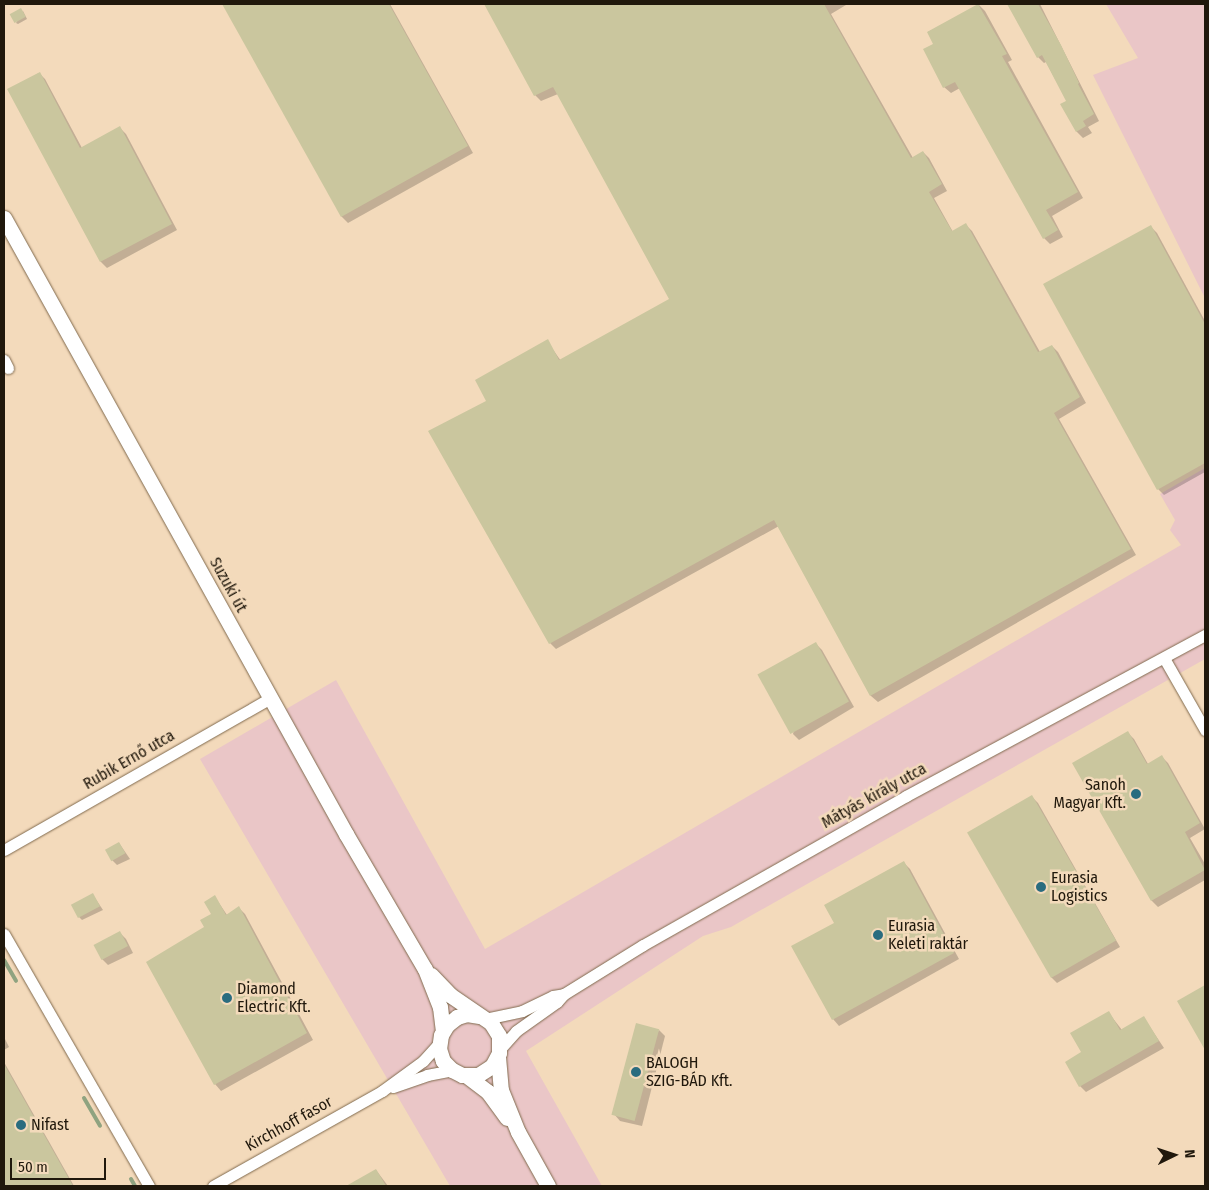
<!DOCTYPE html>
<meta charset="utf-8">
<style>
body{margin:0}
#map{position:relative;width:1209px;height:1190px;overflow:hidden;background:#f3dabb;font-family:"Fira Sans Condensed",sans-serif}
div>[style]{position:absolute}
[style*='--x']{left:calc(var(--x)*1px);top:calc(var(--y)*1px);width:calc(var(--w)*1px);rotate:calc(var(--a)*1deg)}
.green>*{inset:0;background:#eac6c7}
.shadow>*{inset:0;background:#0003}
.stream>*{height:4px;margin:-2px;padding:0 2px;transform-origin:2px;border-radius:2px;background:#8fa380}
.building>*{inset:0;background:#cac69e;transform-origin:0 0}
.roads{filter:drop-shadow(0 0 1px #806a4e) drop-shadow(0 0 1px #806a4e)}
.minor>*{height:11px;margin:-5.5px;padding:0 5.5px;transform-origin:5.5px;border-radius:5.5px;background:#fff}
.secondary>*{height:15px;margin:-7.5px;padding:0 7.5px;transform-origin:7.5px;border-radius:7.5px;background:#fff}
.dots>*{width:14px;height:14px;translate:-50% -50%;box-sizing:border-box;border:2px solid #f3dabb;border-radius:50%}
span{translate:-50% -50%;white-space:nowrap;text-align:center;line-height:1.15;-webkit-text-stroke:5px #f3dabb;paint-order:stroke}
.street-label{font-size:16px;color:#20180c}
.poi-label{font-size:16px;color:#20180c}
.right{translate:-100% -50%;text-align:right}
.left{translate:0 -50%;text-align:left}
.frame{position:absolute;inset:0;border:5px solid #20180c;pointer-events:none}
.north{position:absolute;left:1149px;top:1130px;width:50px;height:50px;-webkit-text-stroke:4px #f3dabb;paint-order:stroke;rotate:86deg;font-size:14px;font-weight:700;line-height:20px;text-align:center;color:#20180c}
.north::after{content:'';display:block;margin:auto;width:18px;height:22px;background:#20180c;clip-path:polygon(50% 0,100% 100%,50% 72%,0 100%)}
.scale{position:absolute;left:10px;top:1158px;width:96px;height:22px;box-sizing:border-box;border:2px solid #20180c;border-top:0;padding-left:6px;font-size:15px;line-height:18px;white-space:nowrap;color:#20180c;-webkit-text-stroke:4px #f3dabb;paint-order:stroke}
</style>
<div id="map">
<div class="green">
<i style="clip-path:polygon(1106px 4px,1205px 4px,1205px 298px,1093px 75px,1138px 58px)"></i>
<i style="clip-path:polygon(1205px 468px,1205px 659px,731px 927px,703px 936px,526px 1051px,602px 1186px,450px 1186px,200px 759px,336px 680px,485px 949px,1181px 545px,1170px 530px,1175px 520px,1160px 494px)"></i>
</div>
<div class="shadow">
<i style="clip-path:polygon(224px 4px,390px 4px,473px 153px,348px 223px,342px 217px)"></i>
<i style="clip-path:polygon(485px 4px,845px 4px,846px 5px,831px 14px,913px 158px,923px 152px,929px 158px,947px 191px,934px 198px,953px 232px,966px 225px,972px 231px,1040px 352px,1052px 346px,1058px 352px,1086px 403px,1059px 419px,1136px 555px,878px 702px,871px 696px,779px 526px,556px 649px,550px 643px,487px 401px,547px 341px,561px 361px,671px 300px,558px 94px,541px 101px,535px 95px)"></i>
<i style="clip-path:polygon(1008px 4px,1040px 4px,1099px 121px,1088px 127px,1092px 133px,1083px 138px,1077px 132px,1062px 105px,1067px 101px,1046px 62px,1044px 63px,1038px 57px)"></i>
<i style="clip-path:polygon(979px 5px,985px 11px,1012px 60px,1008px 62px,1083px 198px,1052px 216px,1063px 237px,1050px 244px,1044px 238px,960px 88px,951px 93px,944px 87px,935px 44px,928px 32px)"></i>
<i style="clip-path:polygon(23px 11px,27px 19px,18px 24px,16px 23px)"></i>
<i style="clip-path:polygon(39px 73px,45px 79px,82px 148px,120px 128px,126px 134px,177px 230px,107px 268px,101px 262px,9px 90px)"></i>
<i style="clip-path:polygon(1151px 227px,1157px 233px,1205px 321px,1205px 472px,1164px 495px,1158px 489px)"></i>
<i style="clip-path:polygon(816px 644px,822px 650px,854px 707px,799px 740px,793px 734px)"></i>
<i style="clip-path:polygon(1128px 733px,1134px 739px,1148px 764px,1162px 757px,1168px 763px,1205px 829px,1190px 838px,1205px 864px,1205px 880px,1158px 907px,1152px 901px,1074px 764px)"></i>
<i style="clip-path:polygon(1032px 797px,1038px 803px,1120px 947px,1057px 983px,1051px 977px)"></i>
<i style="clip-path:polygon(119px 843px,130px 859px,117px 865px,111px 859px)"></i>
<i style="clip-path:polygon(904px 863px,910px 869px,959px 959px,839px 1026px,833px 1019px,836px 923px)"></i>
<i style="clip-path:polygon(93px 895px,103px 910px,82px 920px,78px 916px)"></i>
<i style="clip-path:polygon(215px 897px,227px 915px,239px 908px,245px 914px,313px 1040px,221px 1091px,215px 1084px,148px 963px,206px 928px,212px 914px)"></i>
<i style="clip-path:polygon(120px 933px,126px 939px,133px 953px,108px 965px,102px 959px)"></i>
<i style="clip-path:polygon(1205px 986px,1205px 1048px,1179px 1001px)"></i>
<i style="clip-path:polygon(1108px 1012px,1122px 1030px,1144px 1018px,1164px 1048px,1086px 1092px,1080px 1086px,1083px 1053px)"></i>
<i style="clip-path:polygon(659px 1030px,665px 1036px,642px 1126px,620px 1121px,614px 1114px)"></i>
<i style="clip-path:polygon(4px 1037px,9px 1047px,4px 1050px)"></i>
<i style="clip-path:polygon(4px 1062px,74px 1186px,4px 1186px)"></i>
<i style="clip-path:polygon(376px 1170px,388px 1186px,349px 1186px)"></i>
</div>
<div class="stream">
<i style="--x:4;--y:960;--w:24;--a:60"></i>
<i style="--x:84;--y:1098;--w:32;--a:60"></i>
<i style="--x:131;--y:1179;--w:8;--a:60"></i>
</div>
<div class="building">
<i style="clip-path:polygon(222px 4px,389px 4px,468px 146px,341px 217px)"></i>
<i style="clip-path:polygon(484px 4px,824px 4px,911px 158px,923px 151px,942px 184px,929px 192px,952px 231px,966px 223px,1038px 352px,1052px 345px,1080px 397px,1054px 413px,1131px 549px,870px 696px,774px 520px,549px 644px,428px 431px,486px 401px,475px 380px,548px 339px,559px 360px,669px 299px,553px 87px,534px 96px)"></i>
<i style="clip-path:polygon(978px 4px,1007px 54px,1002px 56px,1078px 192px,1046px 210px,1058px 230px,1043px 239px,955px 82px,943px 88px,923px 49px,933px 44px,927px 32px)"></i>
<i style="clip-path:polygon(1007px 4px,1038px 4px,1061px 45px,1079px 83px,1078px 84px,1094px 114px,1083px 121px,1086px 126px,1076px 132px,1060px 104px,1066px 101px,1042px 55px,1037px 58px)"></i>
<i style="left:21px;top:8px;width:10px;height:13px;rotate:61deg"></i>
<i style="clip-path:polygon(40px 72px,80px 148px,120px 126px,172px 224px,100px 262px,7px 89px)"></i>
<i style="clip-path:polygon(1151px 225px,1205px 324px,1205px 463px,1157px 490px,1043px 284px)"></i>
<i style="left:816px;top:642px;width:68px;height:67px;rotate:61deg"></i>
<i style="clip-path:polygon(1128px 731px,1147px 764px,1162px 755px,1200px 823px,1185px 832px,1205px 870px,1151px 901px,1072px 763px)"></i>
<i style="left:1032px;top:795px;width:168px;height:75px;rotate:60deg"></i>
<i style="left:119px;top:842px;width:13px;height:16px;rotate:61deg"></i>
<i style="clip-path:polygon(904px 861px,954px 953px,832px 1020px,791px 946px,834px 923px,824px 905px)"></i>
<i style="left:93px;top:893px;width:15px;height:25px;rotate:62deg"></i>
<i style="clip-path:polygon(215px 895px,226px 915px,239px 906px,307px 1033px,214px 1085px,146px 962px,204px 927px,200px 920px,211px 914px,204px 902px)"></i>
<i style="left:120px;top:931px;width:17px;height:30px;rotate:62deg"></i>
<i style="clip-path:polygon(1205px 985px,1205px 1050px,1177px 1001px)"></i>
<i style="clip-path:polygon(1109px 1011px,1120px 1030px,1144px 1016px,1159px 1041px,1079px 1087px,1065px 1062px,1081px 1052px,1070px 1033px)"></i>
<i style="left:636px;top:1023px;width:24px;height:95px;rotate:15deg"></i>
<i style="clip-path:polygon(4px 1064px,73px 1186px,4px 1186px)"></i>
<i style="clip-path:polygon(376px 1169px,386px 1186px,346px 1186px)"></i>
</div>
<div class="roads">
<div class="minor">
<i style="--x:4;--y:360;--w:9;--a:63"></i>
<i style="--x:1164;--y:658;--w:83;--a:60.3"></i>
<i style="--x:4;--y:850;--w:306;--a:-29.7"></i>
<i style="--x:4;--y:934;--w:291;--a:60.1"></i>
<i style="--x:485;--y:1019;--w:38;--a:-12"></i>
<i style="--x:522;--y:1011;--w:34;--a:-26"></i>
<i style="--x:553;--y:996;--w:11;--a:-10"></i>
<i style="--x:500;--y:1049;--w:24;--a:-48"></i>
<i style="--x:516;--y:1031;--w:50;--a:-35.3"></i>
<i style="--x:557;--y:1002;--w:11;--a:-49"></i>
<i style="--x:564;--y:994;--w:93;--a:-31.8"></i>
<i style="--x:643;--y:945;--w:302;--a:-29.5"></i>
<i style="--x:906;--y:796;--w:340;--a:-28.3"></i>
<i style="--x:393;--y:1087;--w:36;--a:-19"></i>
<i style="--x:427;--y:1075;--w:25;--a:-11"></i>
<i style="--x:213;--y:1186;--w:194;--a:-29.3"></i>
<i style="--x:382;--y:1091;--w:51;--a:-36.2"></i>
<i style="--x:423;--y:1061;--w:24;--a:-48"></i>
</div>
<div class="secondary">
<i style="--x:4;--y:218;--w:705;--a:60.96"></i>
<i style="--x:346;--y:834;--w:156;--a:59.7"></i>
<i style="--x:425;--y:969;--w:41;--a:68.5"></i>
<i style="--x:440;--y:1007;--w:23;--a:83"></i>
<i style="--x:431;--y:975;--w:28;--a:46"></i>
<i style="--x:450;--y:995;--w:50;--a:34.3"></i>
<i style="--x:491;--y:1023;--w:15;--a:58"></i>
<i style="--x:499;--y:1036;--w:17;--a:90"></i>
<i style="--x:499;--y:1053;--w:15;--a:118"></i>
<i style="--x:492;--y:1066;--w:17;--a:147"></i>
<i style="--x:478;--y:1075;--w:16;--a:180"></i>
<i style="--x:462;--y:1075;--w:11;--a:-153"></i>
<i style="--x:452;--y:1070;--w:13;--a:-135"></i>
<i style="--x:443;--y:1061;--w:13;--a:-108"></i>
<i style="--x:439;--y:1049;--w:14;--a:-82"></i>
<i style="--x:441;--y:1035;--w:12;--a:-59"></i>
<i style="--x:447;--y:1025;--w:13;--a:-39"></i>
<i style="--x:457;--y:1017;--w:10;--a:-17"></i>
<i style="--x:467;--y:1014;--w:11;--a:10"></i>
<i style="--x:498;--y:1057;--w:33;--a:85"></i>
<i style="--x:501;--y:1090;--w:45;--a:68"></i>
<i style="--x:518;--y:1132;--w:62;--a:60.9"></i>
<i style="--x:467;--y:1076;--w:26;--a:37"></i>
<i style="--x:488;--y:1092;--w:32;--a:54"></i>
</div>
</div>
<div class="dots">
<i style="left:1136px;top:794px;background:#2a6c7f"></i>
<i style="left:1041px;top:887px;background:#2a6c7f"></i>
<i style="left:878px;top:935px;background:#2a6c7f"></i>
<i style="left:227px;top:998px;background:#2a6c7f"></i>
<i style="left:636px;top:1072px;background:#2a6c7f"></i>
<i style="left:21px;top:1125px;background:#2a6c7f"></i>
</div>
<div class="street-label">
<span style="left:228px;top:585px;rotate:61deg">Suzuki út</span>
<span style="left:129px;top:760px;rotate:-30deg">Rubik Ernő utca</span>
<span style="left:874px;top:796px;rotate:-29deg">Mátyás király utca</span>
<span style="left:289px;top:1124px;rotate:-29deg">Kirchhoff fasor</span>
</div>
<div class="poi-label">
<span class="right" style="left:1126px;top:794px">Sanoh<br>Magyar Kft.</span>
<span class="left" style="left:1051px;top:887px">Eurasia<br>Logistics</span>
<span class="left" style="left:888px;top:935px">Eurasia<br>Keleti raktár</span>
<span class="left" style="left:237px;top:998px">Diamond<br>Electric Kft.</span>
<span class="left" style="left:646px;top:1072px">BALOGH<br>SZIG-BÁD Kft.</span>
<span class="left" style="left:31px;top:1125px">Nifast</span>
</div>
<div class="frame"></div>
<div class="north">N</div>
<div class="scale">50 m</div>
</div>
